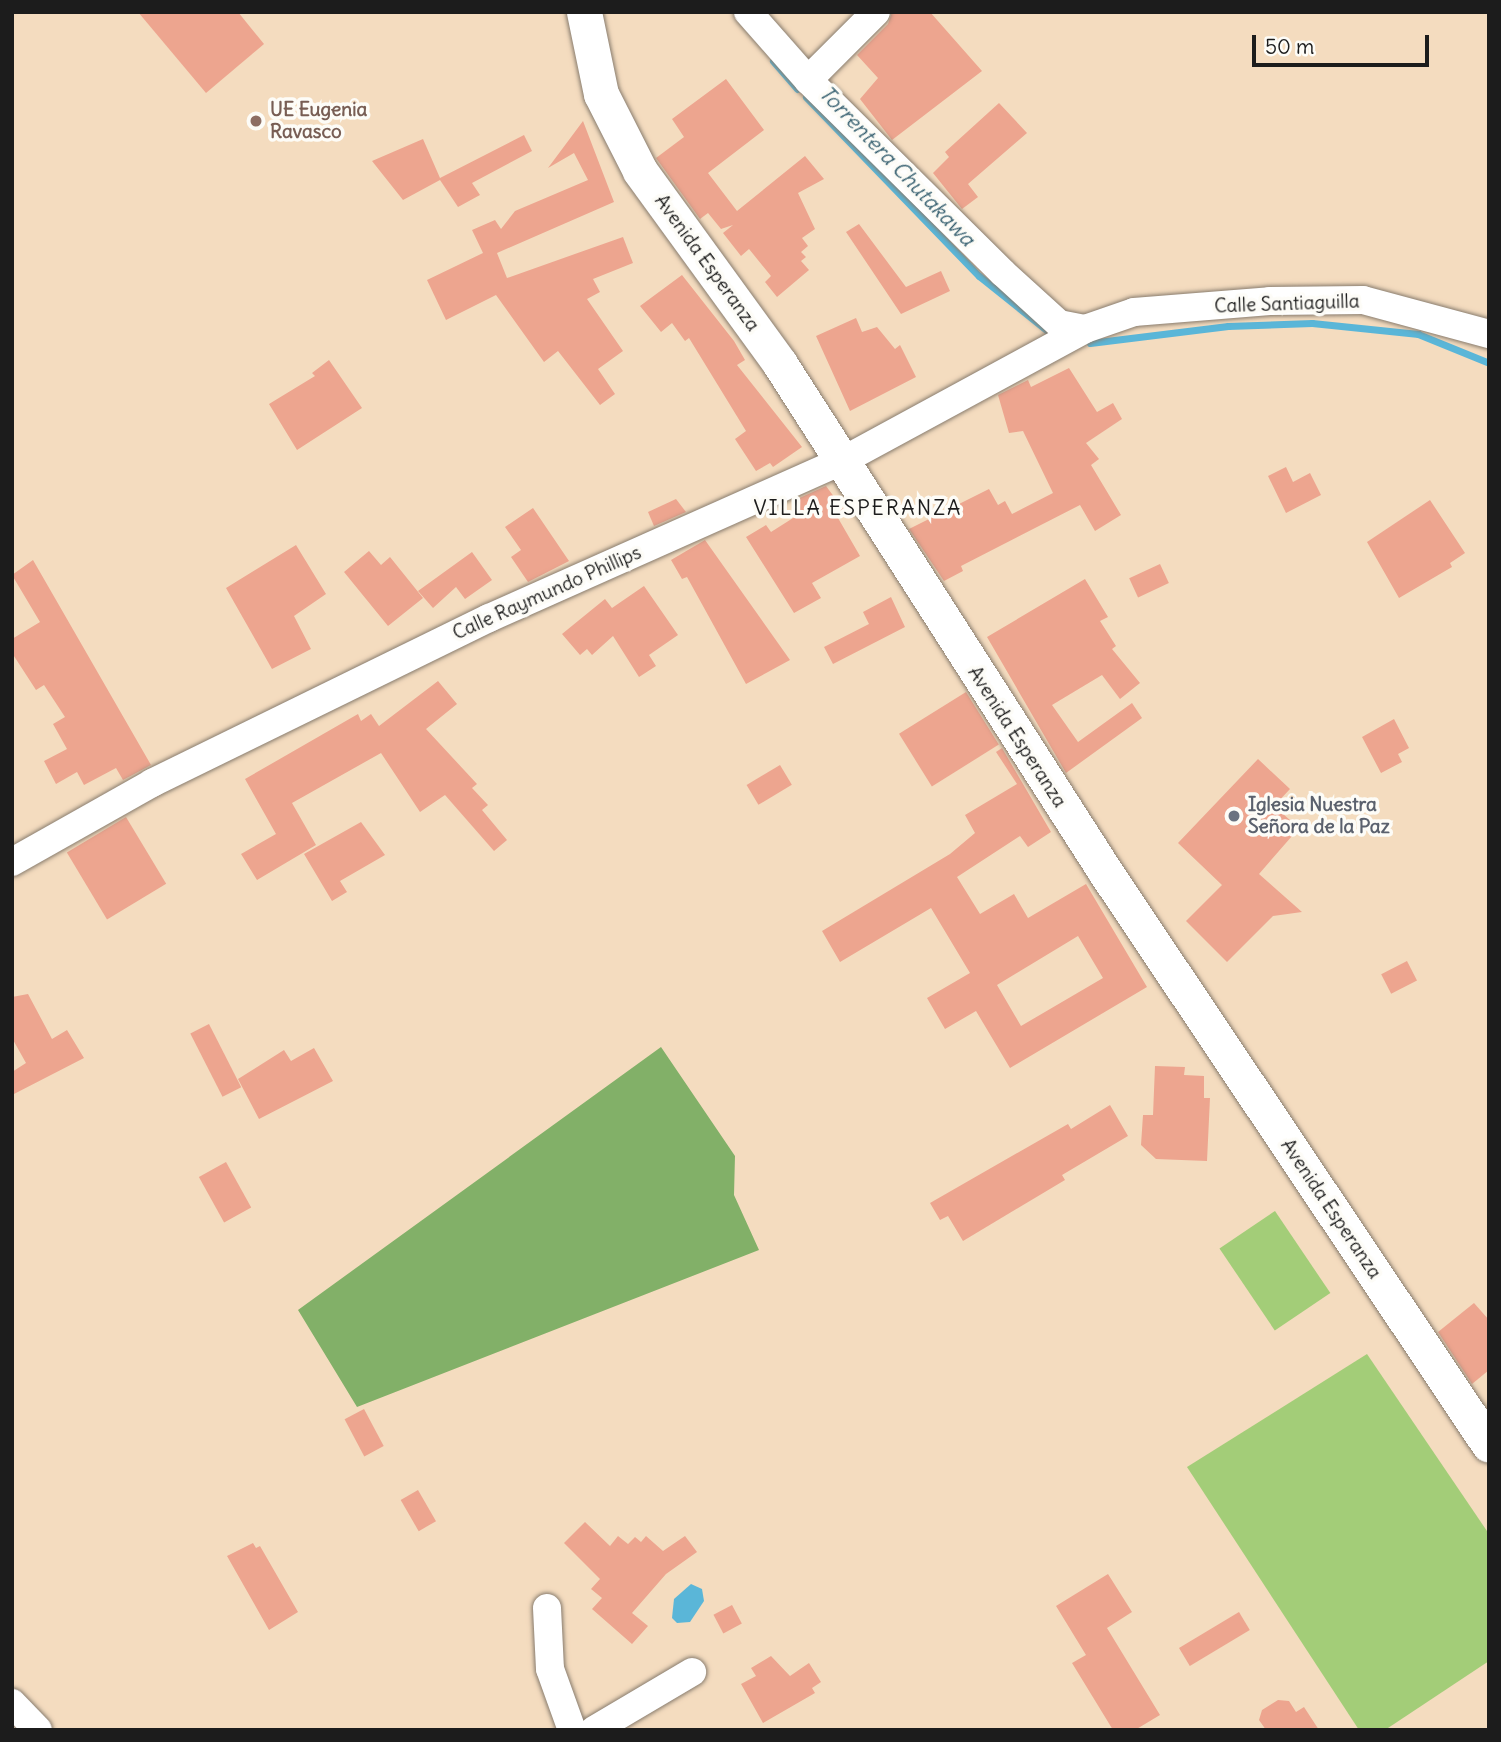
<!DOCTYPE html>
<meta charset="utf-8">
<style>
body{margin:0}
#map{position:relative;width:1501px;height:1742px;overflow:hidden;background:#f4dcbf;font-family:Delius,sans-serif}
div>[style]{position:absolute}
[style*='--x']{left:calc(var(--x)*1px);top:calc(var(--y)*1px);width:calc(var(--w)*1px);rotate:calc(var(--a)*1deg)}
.green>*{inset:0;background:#a3cd78;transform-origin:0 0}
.forest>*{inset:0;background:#82b068}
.water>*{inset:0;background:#5ab6d8}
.stream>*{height:7px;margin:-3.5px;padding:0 3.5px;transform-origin:3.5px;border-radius:3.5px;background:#5ab6d8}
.building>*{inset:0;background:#eda58f;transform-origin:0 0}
.roads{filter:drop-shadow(0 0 2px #887c6e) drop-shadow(0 0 2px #887c6e)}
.minor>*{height:28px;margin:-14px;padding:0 14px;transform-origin:14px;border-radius:14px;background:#fff}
.major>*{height:35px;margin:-17.5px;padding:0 17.5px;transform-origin:17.5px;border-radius:17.5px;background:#fff}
.dots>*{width:19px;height:19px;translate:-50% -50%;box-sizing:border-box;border:4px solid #fdfcf7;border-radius:50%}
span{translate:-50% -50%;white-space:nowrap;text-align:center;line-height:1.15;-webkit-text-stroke:7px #fdfcf7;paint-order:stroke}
.education-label{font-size:19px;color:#785e54;font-weight:700}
.left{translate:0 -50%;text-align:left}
.street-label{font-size:19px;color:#1c1c1c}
.worship-label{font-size:19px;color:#5b616d;font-weight:700}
.water-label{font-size:21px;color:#386171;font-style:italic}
.neighbourhood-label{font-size:21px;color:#1c1c1c;letter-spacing:2px}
.frame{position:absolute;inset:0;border:14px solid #1c1c1c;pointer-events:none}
.scale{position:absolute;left:1252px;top:35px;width:177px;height:32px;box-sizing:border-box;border:4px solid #1c1c1c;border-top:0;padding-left:9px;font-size:21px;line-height:24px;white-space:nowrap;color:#1c1c1c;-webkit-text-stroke:5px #fdfcf7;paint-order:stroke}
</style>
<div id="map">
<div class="green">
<i style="left:1275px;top:1211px;width:99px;height:67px;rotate:56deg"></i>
<i style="clip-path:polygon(1367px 1354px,1489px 1534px,1489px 1661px,1385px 1730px,1359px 1730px,1187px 1467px)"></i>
</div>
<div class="forest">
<i style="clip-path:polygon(661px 1047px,735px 1156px,734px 1195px,759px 1250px,357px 1407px,298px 1310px)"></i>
</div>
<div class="water">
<i style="clip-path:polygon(691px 1584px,702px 1589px,704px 1601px,690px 1622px,677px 1623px,672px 1618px,674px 1599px)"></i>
</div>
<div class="stream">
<i style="--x:773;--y:61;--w:37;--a:49"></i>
<i style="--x:806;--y:97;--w:249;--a:46"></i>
<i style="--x:979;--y:276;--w:90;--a:38.7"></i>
<i style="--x:1090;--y:343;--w:139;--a:-7"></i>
<i style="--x:1228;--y:326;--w:84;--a:-2"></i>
<i style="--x:1312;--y:323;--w:107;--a:5.9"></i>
<i style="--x:1418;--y:334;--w:77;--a:22.2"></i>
</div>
<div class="building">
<i style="clip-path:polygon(138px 12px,238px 12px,264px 44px,206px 93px)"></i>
<i style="clip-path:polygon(892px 12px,930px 12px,982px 71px,892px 140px,860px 99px,878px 78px,857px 55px,888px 24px)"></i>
<i style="clip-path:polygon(726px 79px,764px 130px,708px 173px,737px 211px,805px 156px,824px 179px,798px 193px,815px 229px,802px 238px,808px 246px,801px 252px,806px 257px,801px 261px,809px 270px,777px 297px,765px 282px,771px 276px,749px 249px,741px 256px,723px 233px,733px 225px,721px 229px,708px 213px,700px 219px,656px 158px,684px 137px,672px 119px)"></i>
<i style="clip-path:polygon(999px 103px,1027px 133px,968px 184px,978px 197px,962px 209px,933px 173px,949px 157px,945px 152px)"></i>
<i style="clip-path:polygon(583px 121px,614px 202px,497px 253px,507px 278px,623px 237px,633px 263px,593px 279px,600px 292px,587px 299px,623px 351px,598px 369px,615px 394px,600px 405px,558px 351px,544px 362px,496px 295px,446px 320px,427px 280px,483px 253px,472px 230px,495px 220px,501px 229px,515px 211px,588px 180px,574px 153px,548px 168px)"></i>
<i style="clip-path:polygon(524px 135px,532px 151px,472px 183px,480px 195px,458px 207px,440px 180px,403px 200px,372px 161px,423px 139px,440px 178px)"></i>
<i style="clip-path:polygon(859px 224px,906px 287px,941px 271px,950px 291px,901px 314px,846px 232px)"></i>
<i style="clip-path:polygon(682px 275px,734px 341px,745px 360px,737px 365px,802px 447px,773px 467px,770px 463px,756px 471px,735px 439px,746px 431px,689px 338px,685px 341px,672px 323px,661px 332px,640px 306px)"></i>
<i style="clip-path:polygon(856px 318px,862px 332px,877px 327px,895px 349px,900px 345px,916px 377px,850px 411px,816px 336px)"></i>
<i style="clip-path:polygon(329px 360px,362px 408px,297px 450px,269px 404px,315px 376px,312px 373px)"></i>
<i style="clip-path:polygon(1069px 368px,1097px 412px,1113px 403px,1122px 419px,1086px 443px,1099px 459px,1091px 465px,1121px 515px,1095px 531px,1080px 505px,961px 566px,963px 571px,944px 581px,909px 529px,989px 489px,998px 505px,1005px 501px,1012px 514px,1053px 493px,1023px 431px,1009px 433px,998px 395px,1028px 380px,1031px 387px)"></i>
<i style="clip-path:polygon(1286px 467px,1293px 482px,1310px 473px,1321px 495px,1286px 513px,1268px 476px)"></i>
<i style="clip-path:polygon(826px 486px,846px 513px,838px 518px,860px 556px,812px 583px,821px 598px,794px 613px,746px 537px,766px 525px,771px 532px,801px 513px,793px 501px)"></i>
<i style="clip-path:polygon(676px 499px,686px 512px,654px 526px,648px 512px)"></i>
<i style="clip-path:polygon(1430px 500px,1465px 553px,1450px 563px,1452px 567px,1399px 598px,1367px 542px)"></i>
<i style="clip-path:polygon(533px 508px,569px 561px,528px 582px,511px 557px,521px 550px,505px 527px)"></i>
<i style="clip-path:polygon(705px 540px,790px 660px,746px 684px,687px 577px,682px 579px,671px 560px)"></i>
<i style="clip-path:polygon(296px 545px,326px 594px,294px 616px,311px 649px,272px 669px,226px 588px)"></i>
<i style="clip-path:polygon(369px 551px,381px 565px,390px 557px,423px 598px,388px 626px,344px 572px)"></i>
<i style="clip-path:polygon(472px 552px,492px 580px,465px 599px,456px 587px,433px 608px,418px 591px)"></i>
<i style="clip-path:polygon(33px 560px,151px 765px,123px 780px,116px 768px,84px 785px,77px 772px,56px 784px,44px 761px,67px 749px,53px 724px,65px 717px,44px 685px,36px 690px,12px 653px,12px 639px,40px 622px,12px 575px)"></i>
<i style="left:1160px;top:564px;width:21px;height:34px;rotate:65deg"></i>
<i style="clip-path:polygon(1085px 579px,1108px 617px,1100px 621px,1116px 646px,1112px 649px,1140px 683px,1120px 699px,1102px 675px,1052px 705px,1078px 742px,1132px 703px,1142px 718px,1066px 773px,987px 637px)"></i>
<i style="clip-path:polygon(644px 586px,678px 635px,649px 655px,656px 666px,639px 677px,613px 636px,592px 655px,587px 649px,580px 655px,562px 634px,605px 599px,612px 608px)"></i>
<i style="clip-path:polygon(891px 597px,905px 627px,833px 664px,824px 647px,869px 624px,863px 612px)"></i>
<i style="clip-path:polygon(438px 681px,457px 704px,426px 729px,477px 784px,472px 788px,488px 805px,482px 810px,507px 840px,494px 851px,445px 795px,420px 812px,381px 753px,292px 803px,316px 845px,257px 880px,241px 854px,276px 834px,245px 779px,358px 714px,361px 721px,371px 714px,379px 726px)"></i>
<i style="left:966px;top:692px;width:62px;height:79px;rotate:58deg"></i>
<i style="clip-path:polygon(1394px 719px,1409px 748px,1398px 754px,1402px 762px,1381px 773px,1362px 737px)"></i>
<i style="clip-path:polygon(evenodd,1002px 748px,1051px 832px,1028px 847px,1020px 836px,957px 877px,980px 914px,1014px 894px,1028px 918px,1086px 884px,1147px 987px,1010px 1068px,976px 1011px,945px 1029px,927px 998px,970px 973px,931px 908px,840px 962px,822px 931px,950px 854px,975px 833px,965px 815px,1017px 784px,996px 752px,1002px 748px,1078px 936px,1103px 978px,1021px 1026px,997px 985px,1078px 936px)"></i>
<i style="clip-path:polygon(1258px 759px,1290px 789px,1274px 806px,1299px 828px,1259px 874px,1302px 912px,1273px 916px,1227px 962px,1186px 921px,1222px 885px,1178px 843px)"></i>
<i style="left:780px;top:765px;width:23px;height:39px;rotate:59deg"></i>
<i style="left:126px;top:817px;width:78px;height:69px;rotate:59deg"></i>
<i style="clip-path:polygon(361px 822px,385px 855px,340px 881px,347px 892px,332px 901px,304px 854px)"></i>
<i style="left:1407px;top:961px;width:22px;height:29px;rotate:63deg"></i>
<i style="clip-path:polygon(28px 994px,52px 1039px,67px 1030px,84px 1058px,12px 1095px,12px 1072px,26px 1063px,12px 1038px,12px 997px)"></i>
<i style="left:209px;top:1024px;width:71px;height:21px;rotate:63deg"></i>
<i style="clip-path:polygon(314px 1048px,333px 1081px,259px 1119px,238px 1079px,284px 1050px,291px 1061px)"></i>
<i style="clip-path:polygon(1155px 1066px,1185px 1067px,1184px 1075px,1204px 1076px,1204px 1098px,1210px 1098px,1207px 1161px,1156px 1159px,1141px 1145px,1143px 1115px,1153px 1115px)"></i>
<i style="clip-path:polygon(1110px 1105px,1128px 1136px,1062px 1175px,1065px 1180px,963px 1241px,948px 1216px,940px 1220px,930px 1203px,1068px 1124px,1071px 1129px)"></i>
<i style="left:226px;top:1162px;width:52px;height:31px;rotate:61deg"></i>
<i style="clip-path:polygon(1474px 1303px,1489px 1320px,1489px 1370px,1472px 1384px,1438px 1332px)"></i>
<i style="left:364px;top:1409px;width:42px;height:22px;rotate:62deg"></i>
<i style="left:418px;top:1490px;width:36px;height:20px;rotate:60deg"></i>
<i style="clip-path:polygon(585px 1522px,610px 1546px,618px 1536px,628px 1544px,635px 1537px,641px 1542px,646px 1536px,663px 1551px,685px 1536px,697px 1552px,666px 1574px,632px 1613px,648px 1626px,632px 1644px,592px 1609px,602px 1598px,591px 1589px,600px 1579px,564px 1543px)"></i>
<i style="clip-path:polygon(253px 1543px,256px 1548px,260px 1546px,298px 1612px,269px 1630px,227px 1556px)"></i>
<i style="clip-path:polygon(1108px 1574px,1132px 1612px,1107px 1628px,1160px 1715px,1135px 1730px,1113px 1730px,1072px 1663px,1086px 1655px,1056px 1606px)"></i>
<i style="left:732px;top:1605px;width:21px;height:21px;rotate:62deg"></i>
<i style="left:1239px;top:1612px;width:21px;height:70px;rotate:59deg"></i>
<i style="clip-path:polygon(771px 1656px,790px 1676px,809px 1663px,821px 1682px,812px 1688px,815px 1693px,763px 1723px,741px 1684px,756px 1676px,751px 1668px)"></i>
<i style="clip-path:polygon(1278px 1700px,1289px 1701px,1296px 1712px,1304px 1707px,1319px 1730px,1266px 1730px,1259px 1720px,1262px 1710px)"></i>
</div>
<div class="roads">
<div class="minor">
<i style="--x:748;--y:12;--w:91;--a:48.6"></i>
<i style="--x:808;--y:80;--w:274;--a:44.7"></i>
<i style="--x:1003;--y:273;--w:76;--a:42.3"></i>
<i style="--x:1059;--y:324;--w:26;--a:11"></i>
<i style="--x:808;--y:80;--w:96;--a:-45"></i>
<i style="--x:12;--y:862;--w:161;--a:-29.4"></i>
<i style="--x:152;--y:783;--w:375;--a:-26.1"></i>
<i style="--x:489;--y:618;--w:386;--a:-24"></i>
<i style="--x:842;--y:461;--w:277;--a:-28.5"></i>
<i style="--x:1085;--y:329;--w:52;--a:-19.1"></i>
<i style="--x:1134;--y:312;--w:136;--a:-4.6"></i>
<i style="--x:1270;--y:301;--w:93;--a:-0.6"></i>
<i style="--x:1363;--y:300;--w:131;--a:15.1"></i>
<i style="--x:547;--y:1608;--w:61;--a:87.2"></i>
<i style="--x:550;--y:1669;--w:65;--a:70.2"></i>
<i style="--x:12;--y:1703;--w:37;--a:46"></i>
<i style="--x:594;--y:1730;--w:114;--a:-30.6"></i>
</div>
<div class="major">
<i style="--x:584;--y:12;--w:84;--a:78.3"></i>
<i style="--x:601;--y:94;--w:86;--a:63.1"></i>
<i style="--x:640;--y:171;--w:238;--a:54"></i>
<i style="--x:780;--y:364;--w:604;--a:57.36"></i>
<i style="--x:1106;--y:873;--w:688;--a:56.19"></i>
</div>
</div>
<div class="dots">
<i style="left:256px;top:121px;background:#8d6e63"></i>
<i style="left:1234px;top:816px;background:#6b7280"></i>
</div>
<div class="education-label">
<span class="left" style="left:270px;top:121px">UE Eugenia<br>Ravasco</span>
</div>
<div class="street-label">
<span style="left:707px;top:263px;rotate:54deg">Avenida Esperanza</span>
<span style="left:1287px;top:304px;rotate:-2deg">Calle Santiaguilla</span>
<span style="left:547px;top:593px;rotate:-24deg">Calle Raymundo Phillips</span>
<span style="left:1017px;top:737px;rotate:57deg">Avenida Esperanza</span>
<span style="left:1331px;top:1209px;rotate:56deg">Avenida Esperanza</span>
</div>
<div class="worship-label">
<span class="left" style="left:1248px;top:816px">Iglesia Nuestra<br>Señora de la Paz</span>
</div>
<div class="water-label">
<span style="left:897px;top:166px;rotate:46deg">Torrentera Chutakawa</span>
</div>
<div class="neighbourhood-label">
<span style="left:858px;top:508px">VILLA ESPERANZA</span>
</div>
<div class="frame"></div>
<div class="scale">50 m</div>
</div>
